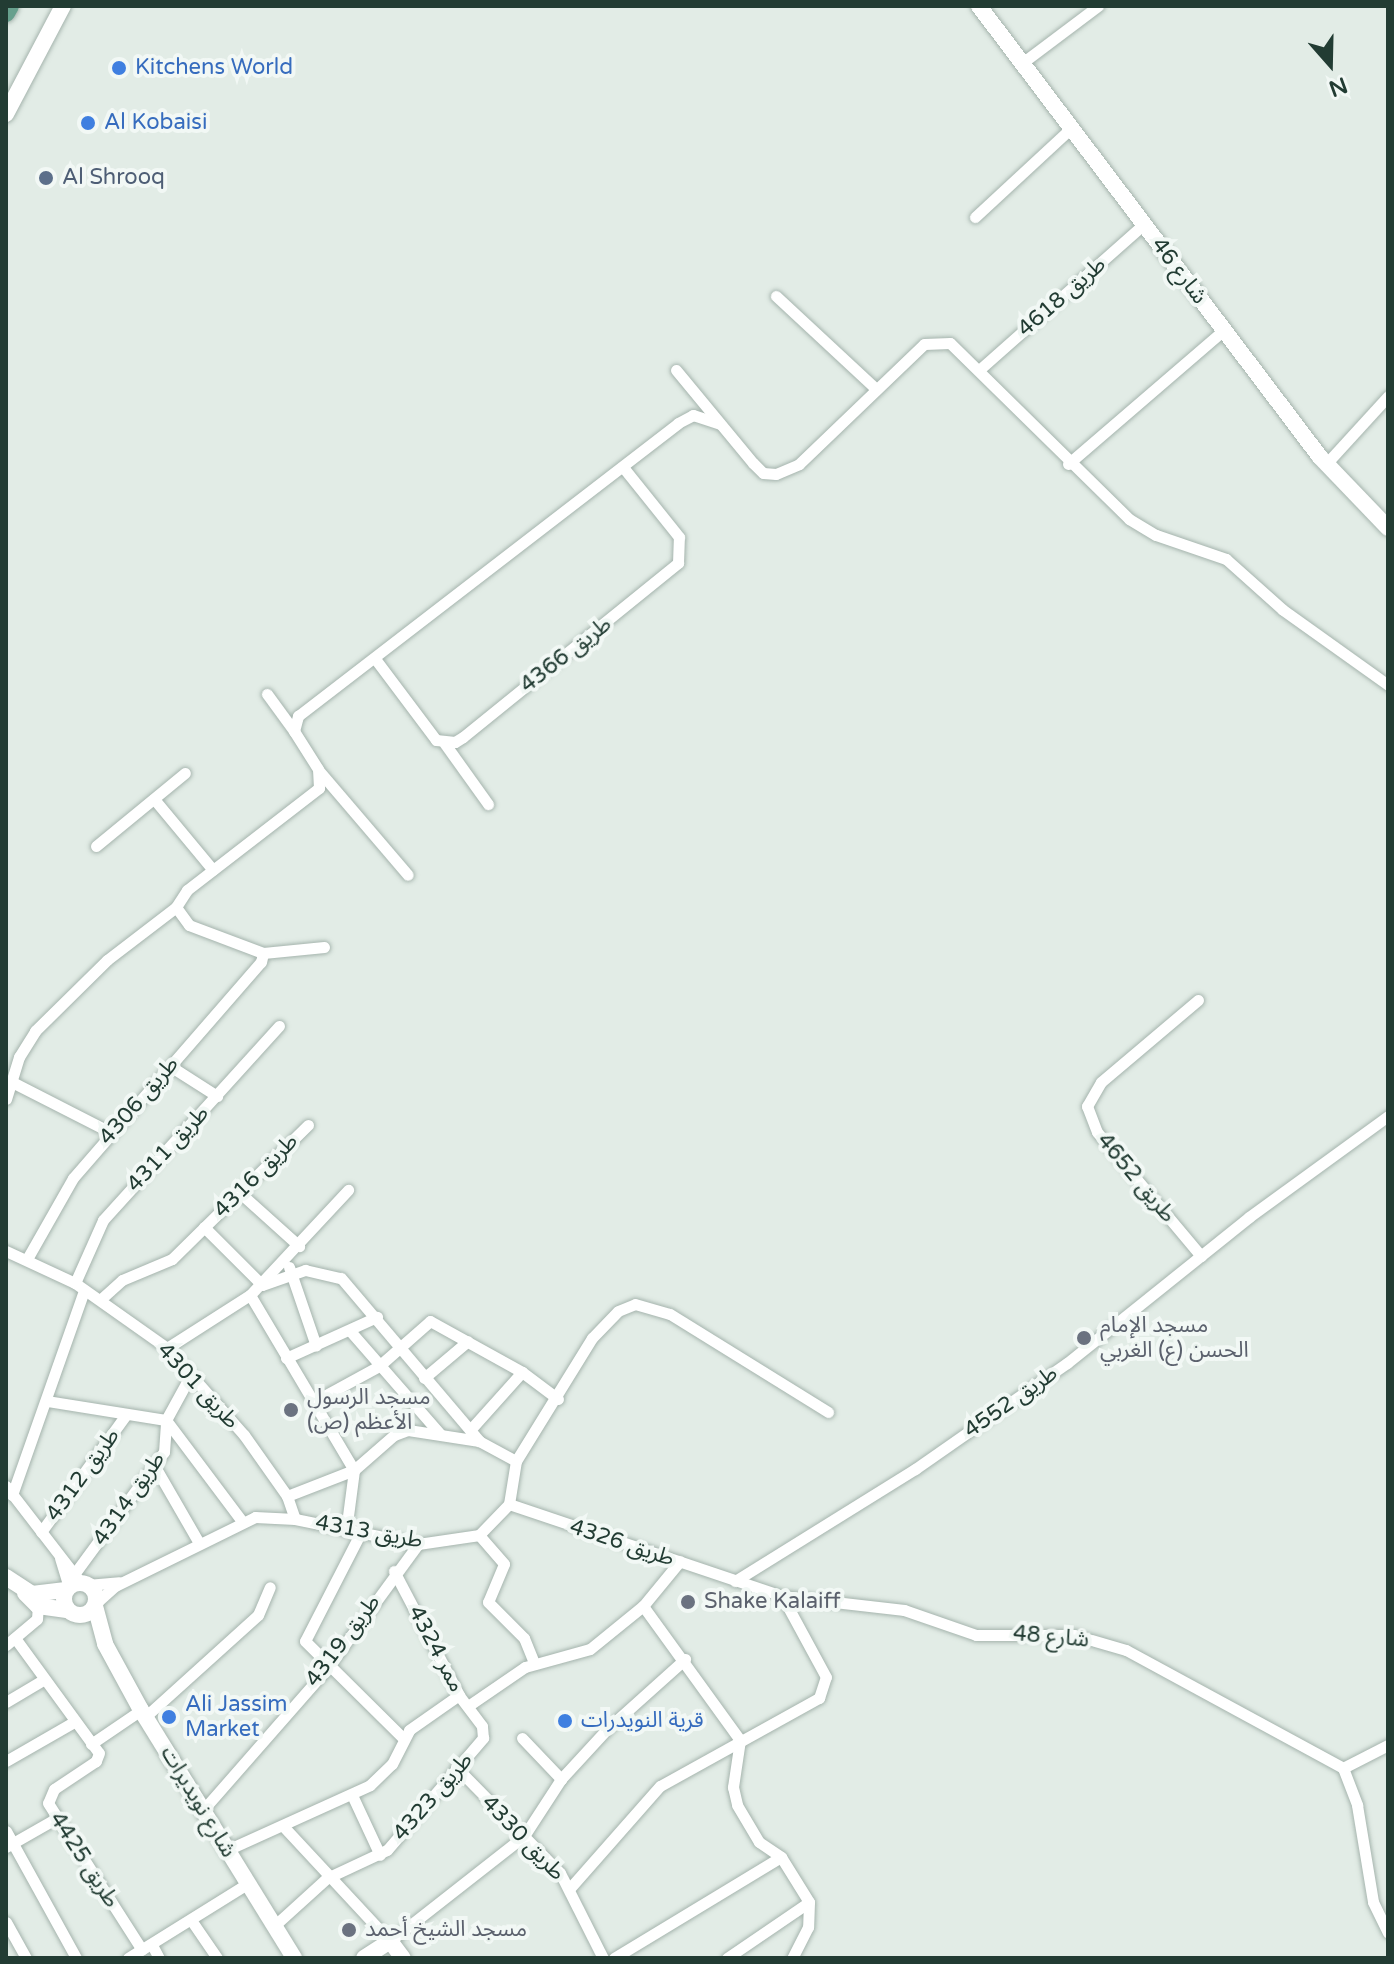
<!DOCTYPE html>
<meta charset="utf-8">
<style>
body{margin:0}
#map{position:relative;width:1394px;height:1964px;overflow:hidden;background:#e2ece6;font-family:"Varela Round","Noto Sans Arabic",sans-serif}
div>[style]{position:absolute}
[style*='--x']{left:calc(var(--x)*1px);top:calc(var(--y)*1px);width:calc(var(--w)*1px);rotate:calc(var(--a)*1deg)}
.roads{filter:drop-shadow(0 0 2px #a5b4ad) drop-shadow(0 0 2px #a5b4ad)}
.street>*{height:11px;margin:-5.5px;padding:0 5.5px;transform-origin:5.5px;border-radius:5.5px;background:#fff}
.secondary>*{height:16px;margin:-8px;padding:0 8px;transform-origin:8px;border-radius:8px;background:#fff}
.secondary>.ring{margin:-8px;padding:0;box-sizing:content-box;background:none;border:16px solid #fff;border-radius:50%}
.primary>*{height:18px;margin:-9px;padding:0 9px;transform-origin:9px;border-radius:9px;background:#67a08d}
.dots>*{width:22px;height:22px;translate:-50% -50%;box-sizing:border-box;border:4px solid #f2f8f5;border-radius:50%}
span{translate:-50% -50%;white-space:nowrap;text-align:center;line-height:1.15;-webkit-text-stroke:8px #f2f8f5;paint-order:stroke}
.shop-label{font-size:22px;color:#366cbe}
.left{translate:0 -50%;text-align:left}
.service-label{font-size:22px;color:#4e5e75}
.street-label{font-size:22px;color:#223c33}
.worship-label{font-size:22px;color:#5b616d}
.frame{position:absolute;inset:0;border:8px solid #223c33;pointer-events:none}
.north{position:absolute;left:1290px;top:24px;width:80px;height:80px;-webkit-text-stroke:6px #f2f8f5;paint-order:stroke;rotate:160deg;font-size:22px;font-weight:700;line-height:32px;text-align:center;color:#223c33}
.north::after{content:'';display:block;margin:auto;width:28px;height:36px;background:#223c33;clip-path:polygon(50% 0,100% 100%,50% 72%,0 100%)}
</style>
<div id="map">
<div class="roads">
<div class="street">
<i style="--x:1022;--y:63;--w:95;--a:-36.9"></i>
<i style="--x:975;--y:217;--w:131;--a:-42.8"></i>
<i style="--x:776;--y:296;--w:137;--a:42.9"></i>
<i style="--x:676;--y:370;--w:121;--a:50.4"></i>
<i style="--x:753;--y:463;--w:14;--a:45"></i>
<i style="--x:763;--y:473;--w:13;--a:4"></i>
<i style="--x:776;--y:474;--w:25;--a:-23"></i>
<i style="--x:799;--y:464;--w:173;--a:-43.8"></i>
<i style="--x:924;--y:344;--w:26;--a:-2"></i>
<i style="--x:950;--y:343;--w:251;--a:44.5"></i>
<i style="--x:1129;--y:519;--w:31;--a:31"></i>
<i style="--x:1156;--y:535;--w:74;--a:18.9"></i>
<i style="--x:1226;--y:559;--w:76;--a:41.8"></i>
<i style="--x:1283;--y:610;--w:129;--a:35.5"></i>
<i style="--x:979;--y:370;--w:220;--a:-41.5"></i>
<i style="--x:1068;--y:464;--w:206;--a:-40.7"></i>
<i style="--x:1326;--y:464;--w:92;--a:-47.6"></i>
<i style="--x:376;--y:660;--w:100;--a:53.1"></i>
<i style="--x:436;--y:740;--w:19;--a:6"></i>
<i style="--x:455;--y:742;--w:9;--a:-32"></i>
<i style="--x:463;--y:737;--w:277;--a:-39"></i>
<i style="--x:678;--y:563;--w:26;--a:-88"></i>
<i style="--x:679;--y:537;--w:90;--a:-128.7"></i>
<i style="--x:267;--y:694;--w:46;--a:53.9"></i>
<i style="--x:445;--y:744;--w:74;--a:54.4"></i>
<i style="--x:320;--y:772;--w:135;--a:49.5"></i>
<i style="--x:154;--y:799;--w:92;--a:50.3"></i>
<i style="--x:96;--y:846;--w:115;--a:-39.4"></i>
<i style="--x:324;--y:947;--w:61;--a:174.4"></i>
<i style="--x:263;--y:953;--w:79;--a:-159.3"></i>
<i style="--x:189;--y:925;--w:22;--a:-126"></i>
<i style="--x:176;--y:907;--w:20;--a:-57"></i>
<i style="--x:187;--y:890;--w:167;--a:-37.7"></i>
<i style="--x:319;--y:788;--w:19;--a:-93"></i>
<i style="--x:318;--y:769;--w:45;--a:-122.3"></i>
<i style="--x:294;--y:731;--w:16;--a:-75"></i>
<i style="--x:298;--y:716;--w:480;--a:-37.6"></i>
<i style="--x:678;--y:423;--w:17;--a:-28"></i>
<i style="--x:693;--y:415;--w:28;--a:18"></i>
<i style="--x:1198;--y:1000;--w:127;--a:139.8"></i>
<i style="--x:1101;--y:1082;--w:28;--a:120"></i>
<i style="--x:1087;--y:1106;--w:28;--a:69"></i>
<i style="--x:1097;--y:1132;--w:162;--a:50"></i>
<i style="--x:170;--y:1066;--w:56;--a:32.6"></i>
<i style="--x:14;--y:1083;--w:108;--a:27"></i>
<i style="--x:6;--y:1099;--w:44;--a:-72.8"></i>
<i style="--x:19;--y:1057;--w:31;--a:-58"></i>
<i style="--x:35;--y:1031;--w:101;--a:-44.6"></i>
<i style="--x:107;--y:960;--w:87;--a:-37.5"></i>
<i style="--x:239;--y:1192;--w:81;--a:42"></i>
<i style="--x:204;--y:1227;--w:82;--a:45"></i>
<i style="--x:262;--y:1285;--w:46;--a:-19.2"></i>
<i style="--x:305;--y:1270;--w:37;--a:13"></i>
<i style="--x:341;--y:1278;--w:214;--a:49.7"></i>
<i style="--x:6;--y:1251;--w:76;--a:24.9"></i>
<i style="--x:75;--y:1283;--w:113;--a:35.2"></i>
<i style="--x:167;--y:1348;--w:116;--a:48.5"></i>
<i style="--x:244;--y:1435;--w:75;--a:54.8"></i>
<i style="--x:287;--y:1496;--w:24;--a:71"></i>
<i style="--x:27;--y:1259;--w:93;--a:-60.4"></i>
<i style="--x:73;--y:1178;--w:286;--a:-49"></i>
<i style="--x:261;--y:962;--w:9;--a:-77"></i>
<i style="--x:289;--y:1267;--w:83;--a:71.1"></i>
<i style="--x:75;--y:1283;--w:69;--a:-66"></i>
<i style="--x:103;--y:1220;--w:262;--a:-47.8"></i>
<i style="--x:250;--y:1295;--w:204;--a:59.3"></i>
<i style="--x:354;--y:1470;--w:72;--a:158.8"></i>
<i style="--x:101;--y:1299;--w:28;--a:-42"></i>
<i style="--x:122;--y:1280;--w:54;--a:-22.8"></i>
<i style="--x:172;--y:1259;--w:191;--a:-44.6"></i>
<i style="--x:351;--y:1332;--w:135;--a:48.9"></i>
<i style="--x:167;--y:1348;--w:98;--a:-32.6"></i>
<i style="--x:250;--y:1295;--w:144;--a:-47"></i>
<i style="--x:286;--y:1358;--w:100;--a:-24.3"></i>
<i style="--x:424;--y:1378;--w:57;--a:-40.1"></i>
<i style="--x:47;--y:1401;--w:121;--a:9.1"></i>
<i style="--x:166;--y:1420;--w:125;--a:53.1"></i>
<i style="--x:313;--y:1402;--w:75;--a:-28.6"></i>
<i style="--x:379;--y:1366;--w:68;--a:-41.4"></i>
<i style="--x:430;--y:1321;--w:105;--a:29"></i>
<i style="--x:522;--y:1372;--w:45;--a:36.9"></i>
<i style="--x:470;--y:1430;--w:78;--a:-48.1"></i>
<i style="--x:154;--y:1465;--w:90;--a:60"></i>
<i style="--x:6;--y:1486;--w:123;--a:52.3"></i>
<i style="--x:12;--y:1495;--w:217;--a:-70.6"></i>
<i style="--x:509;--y:1504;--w:288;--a:18.6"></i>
<i style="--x:782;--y:1596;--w:123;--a:6.5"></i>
<i style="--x:904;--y:1610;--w:76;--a:19.1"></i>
<i style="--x:976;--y:1635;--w:98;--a:0"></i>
<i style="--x:1074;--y:1635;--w:54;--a:16.1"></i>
<i style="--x:1126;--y:1650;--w:247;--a:28.5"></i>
<i style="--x:346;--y:1531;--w:62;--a:-82.5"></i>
<i style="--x:354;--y:1470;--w:53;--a:-41.2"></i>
<i style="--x:394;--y:1435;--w:15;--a:-20"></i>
<i style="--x:408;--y:1430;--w:72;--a:8.8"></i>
<i style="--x:479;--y:1441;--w:42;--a:28.4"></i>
<i style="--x:41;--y:1532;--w:143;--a:-54.1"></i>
<i style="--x:360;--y:1534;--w:120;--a:117.2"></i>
<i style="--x:305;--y:1641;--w:138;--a:44.7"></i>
<i style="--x:479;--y:1535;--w:38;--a:49"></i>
<i style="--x:504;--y:1564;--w:41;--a:112.8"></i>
<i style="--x:488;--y:1602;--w:51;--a:45"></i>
<i style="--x:524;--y:1638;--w:27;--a:68"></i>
<i style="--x:60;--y:1558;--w:30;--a:73"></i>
<i style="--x:75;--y:1573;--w:150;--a:-53.7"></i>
<i style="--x:164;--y:1452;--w:32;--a:-86"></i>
<i style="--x:166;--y:1420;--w:48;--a:-61.3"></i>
<i style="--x:735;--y:1581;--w:212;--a:-31.9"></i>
<i style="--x:915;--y:1469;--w:185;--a:-34.9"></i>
<i style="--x:1067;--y:1363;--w:233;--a:-38.7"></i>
<i style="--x:1249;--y:1217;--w:172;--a:-36"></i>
<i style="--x:87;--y:1585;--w:32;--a:-5"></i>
<i style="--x:95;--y:1604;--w:27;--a:-42"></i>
<i style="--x:115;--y:1586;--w:156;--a:-26.2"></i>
<i style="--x:255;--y:1517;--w:40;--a:2.9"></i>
<i style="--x:295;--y:1519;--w:126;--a:11.5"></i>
<i style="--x:418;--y:1544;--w:62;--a:-8.4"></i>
<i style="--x:479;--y:1535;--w:43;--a:-45.9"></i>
<i style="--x:509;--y:1504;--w:44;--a:-80.8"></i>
<i style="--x:516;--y:1461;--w:145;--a:-58.3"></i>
<i style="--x:592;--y:1338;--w:37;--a:-46"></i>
<i style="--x:618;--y:1311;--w:18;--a:-22"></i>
<i style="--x:635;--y:1304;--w:36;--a:16"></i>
<i style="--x:670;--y:1314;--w:186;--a:31.8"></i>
<i style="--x:643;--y:1606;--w:165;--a:54.1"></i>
<i style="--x:15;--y:1638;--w:142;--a:53.9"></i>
<i style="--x:99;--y:1753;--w:9;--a:111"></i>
<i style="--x:96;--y:1761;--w:50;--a:146.3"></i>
<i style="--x:54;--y:1789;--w:15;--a:113"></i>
<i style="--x:48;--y:1803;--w:174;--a:57.4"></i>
<i style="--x:6;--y:1645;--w:40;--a:-40"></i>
<i style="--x:37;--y:1619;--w:13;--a:-86"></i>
<i style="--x:6;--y:1702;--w:43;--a:-30.7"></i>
<i style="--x:468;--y:1706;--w:69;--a:-34.4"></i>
<i style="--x:525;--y:1667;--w:67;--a:-15.5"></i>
<i style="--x:590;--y:1649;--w:68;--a:-39.1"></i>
<i style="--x:643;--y:1606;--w:58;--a:-50.6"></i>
<i style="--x:145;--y:1717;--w:152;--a:-42.1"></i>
<i style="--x:258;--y:1615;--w:30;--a:-67"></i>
<i style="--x:522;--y:1738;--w:57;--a:46.4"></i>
<i style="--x:740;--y:1740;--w:48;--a:98.5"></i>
<i style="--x:733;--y:1787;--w:18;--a:77"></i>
<i style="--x:737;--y:1805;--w:43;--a:59.3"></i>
<i style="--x:759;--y:1842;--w:27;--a:34"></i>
<i style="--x:781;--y:1857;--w:53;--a:58.1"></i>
<i style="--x:809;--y:1902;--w:25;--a:92"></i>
<i style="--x:808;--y:1927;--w:35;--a:117"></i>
<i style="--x:91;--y:1744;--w:60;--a:-34.2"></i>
<i style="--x:6;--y:1761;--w:76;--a:-29.9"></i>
<i style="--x:456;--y:1767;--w:148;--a:45.5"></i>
<i style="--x:560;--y:1873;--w:95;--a:63.2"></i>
<i style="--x:1343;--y:1768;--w:40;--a:69"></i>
<i style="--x:1357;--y:1805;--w:98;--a:80.6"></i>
<i style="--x:1373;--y:1902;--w:34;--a:64"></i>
<i style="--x:1343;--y:1768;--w:51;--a:-27.1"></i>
<i style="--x:352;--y:1795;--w:66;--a:65"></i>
<i style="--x:203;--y:1810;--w:190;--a:-48.8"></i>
<i style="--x:328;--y:1667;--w:152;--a:-53.8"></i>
<i style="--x:283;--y:1826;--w:157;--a:47.1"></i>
<i style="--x:390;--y:1941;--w:170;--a:-38.1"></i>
<i style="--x:524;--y:1836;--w:68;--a:-57"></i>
<i style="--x:561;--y:1779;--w:68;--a:-47.4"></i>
<i style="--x:607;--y:1729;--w:105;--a:-41.9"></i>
<i style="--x:6;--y:1831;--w:145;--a:61.1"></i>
<i style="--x:6;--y:1847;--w:56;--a:-29.7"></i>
<i style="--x:227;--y:1850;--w:157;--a:-24.4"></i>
<i style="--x:370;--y:1785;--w:30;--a:-44"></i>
<i style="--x:392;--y:1764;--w:38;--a:-63"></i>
<i style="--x:409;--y:1730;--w:61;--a:-35"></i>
<i style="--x:570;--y:1888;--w:136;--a:-48.6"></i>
<i style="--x:660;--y:1786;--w:182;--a:-29"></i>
<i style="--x:819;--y:1698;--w:22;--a:-72"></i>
<i style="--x:826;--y:1677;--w:92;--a:-118.5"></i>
<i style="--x:191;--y:1920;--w:46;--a:55.6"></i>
<i style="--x:6;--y:1922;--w:41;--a:60.9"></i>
<i style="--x:274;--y:1926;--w:72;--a:-42.2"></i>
<i style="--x:327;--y:1878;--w:66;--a:-25"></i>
<i style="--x:387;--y:1850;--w:148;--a:-49.4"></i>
<i style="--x:483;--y:1738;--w:12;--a:-95"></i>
<i style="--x:482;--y:1726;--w:39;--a:-127"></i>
<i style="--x:459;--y:1695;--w:140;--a:-117.7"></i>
<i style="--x:152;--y:1945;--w:15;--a:62"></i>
<i style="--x:128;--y:1958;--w:140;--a:-31.9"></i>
<i style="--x:614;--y:1958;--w:195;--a:-31.2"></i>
<i style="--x:727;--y:1958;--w:99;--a:-34.3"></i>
</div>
<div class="secondary">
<i style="--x:979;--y:6;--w:565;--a:52.91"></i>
<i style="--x:1320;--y:457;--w:98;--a:46.2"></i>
<i style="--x:6;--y:114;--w:122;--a:-62.2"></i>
<i style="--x:6;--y:1577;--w:31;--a:33"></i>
<i style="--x:32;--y:1594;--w:34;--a:-7"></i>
<i class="ring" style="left:64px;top:1583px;width:16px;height:16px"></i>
<i style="--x:25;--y:1593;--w:18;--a:45"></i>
<i style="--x:38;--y:1606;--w:29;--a:8"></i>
<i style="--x:95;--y:1606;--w:39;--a:75"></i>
<i style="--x:105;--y:1644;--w:75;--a:61.4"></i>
<i style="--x:141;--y:1710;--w:291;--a:58.3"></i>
<i style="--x:364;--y:1958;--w:31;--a:-33"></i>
<i style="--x:390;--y:1941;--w:21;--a:53"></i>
</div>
<div class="primary">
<i style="--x:6;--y:13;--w:8;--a:-60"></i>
</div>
</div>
<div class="dots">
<i style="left:119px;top:68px;background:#3f7fe0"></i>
<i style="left:88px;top:123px;background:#3f7fe0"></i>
<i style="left:46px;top:178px;background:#5c6f8a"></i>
<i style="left:1084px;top:1338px;background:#6b7280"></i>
<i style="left:291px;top:1410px;background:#6b7280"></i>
<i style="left:688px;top:1602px;background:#6b7280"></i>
<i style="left:169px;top:1717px;background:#3f7fe0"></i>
<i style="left:565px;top:1721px;background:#3f7fe0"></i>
<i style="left:349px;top:1930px;background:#6b7280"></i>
</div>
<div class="shop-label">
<span class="left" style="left:135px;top:68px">Kitchens World</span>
<span class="left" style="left:104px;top:123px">Al Kobaisi</span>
<span class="left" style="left:185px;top:1717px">Ali Jassim<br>Market</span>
<span class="left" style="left:581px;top:1721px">قرية النويدرات</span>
</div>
<div class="service-label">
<span class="left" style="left:62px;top:178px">Al Shrooq</span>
</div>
<div class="street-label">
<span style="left:1179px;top:271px;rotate:53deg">شارع 46</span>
<span style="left:1062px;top:297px;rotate:-41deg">طريق 4618</span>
<span style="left:566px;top:655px;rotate:-38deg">طريق 4366</span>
<span style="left:139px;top:1101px;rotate:-49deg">طريق 4306</span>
<span style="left:168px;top:1149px;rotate:-47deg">طريق 4311</span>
<span style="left:256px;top:1176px;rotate:-45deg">طريق 4316</span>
<span style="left:1136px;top:1178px;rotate:50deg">طريق 4652</span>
<span style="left:198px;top:1386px;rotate:47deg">طريق 4301</span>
<span style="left:1011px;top:1402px;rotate:-35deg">طريق 4552</span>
<span style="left:83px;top:1475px;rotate:-54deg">طريق 4312</span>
<span style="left:129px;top:1499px;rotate:-55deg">طريق 4314</span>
<span style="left:369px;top:1532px;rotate:10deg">طريق 4313</span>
<span style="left:622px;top:1543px;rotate:18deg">طريق 4326</span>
<span style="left:1051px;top:1637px;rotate:5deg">شارع 48</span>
<span style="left:343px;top:1641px;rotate:-53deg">طريق 4319</span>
<span style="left:436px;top:1649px;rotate:62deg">ممر 4324</span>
<span style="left:433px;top:1797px;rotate:-49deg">طريق 4323</span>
<span style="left:198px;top:1802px;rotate:59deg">شارع نويديرات</span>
<span style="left:523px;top:1838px;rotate:46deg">طريق 4330</span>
<span style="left:84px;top:1860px;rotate:57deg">طريق 4425</span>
</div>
<div class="worship-label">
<span class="left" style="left:1100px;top:1338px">مسجد الإمام<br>الحسن (ع) الغربي</span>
<span class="left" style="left:307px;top:1410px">مسجد الرسول<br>الأعظم (ص)</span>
<span class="left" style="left:704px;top:1602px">Shake Kalaiff</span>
<span class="left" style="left:365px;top:1930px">مسجد الشيخ أحمد</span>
</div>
<div class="frame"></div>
<div class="north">N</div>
</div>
